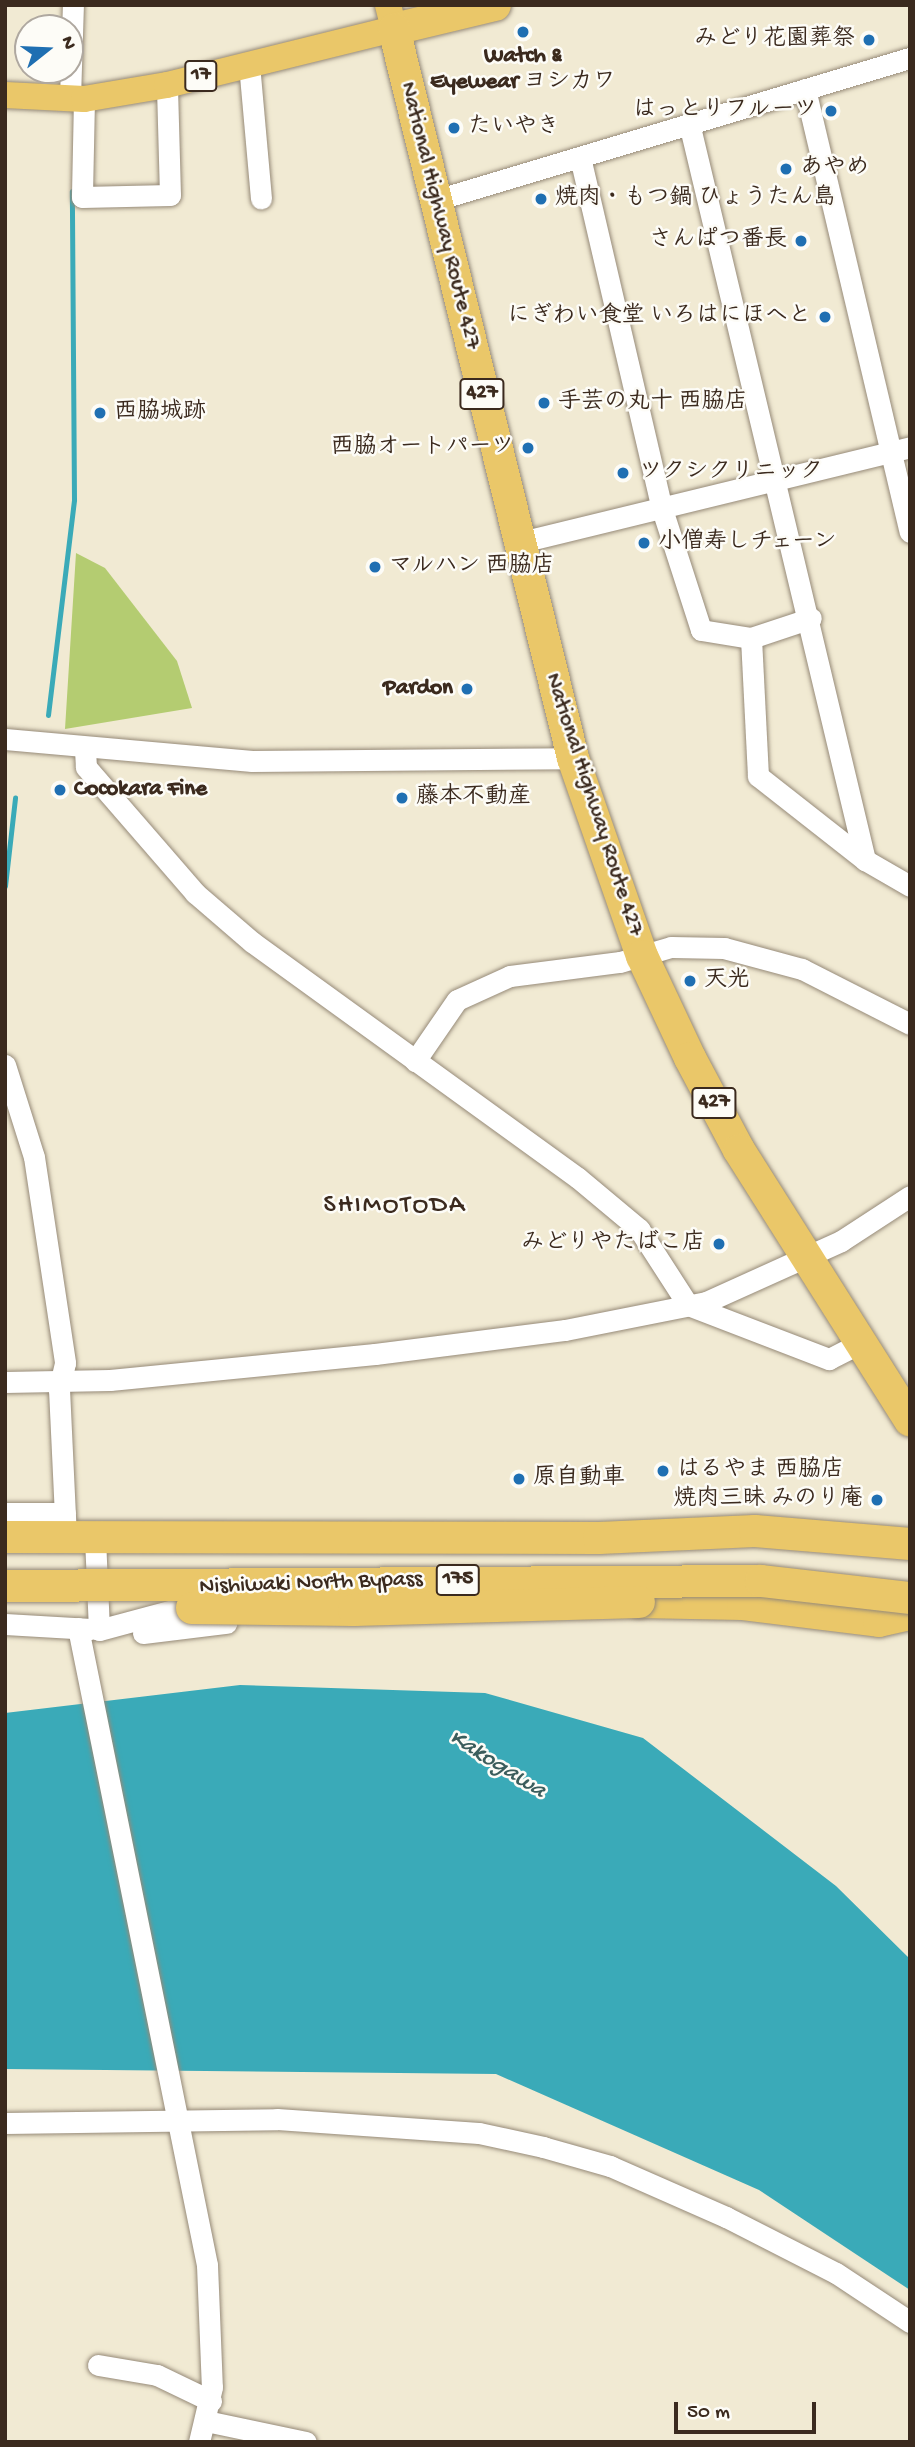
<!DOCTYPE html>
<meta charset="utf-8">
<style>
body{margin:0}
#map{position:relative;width:915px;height:2447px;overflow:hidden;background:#f1ead3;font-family:"Gochi Hand","Klee One",sans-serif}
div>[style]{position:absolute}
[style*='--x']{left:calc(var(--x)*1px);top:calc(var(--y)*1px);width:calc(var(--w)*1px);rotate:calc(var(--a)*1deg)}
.green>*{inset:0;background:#b4cc71}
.water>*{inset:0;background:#3aaab8}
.stream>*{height:5px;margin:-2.5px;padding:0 2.5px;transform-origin:2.5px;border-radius:2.5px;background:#3aaab8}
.roads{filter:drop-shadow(0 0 2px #968a78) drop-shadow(0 0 2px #968a78)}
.minor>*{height:21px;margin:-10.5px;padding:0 10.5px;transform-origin:10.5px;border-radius:10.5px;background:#fff}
.major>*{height:26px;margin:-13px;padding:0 13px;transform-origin:13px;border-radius:13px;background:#eac769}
.highway>*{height:32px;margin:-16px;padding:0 16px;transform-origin:16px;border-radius:16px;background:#eac769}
.bridges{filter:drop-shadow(0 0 2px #968a78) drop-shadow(0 0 2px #968a78)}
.highway-bridge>*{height:32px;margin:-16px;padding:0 16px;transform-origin:16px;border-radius:16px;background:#eac769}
.dots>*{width:19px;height:19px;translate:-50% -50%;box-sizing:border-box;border:4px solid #fdfcf7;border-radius:50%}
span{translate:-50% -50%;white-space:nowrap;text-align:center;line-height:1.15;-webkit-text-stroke:5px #fdfcf7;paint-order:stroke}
.shield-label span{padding:2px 5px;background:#fdfcf7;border:2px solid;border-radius:5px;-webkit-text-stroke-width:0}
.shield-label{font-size:21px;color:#3b2a1e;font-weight:700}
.poi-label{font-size:23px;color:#3b2a1e;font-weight:700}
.right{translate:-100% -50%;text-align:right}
.left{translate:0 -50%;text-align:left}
.street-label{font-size:23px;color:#3b2a1e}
.water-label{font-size:24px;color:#3b5d5c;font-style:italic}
.quarter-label{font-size:26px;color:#3b2a1e;letter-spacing:2px}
.frame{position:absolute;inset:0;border:7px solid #3b2a1e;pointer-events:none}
.north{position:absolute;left:14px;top:14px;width:70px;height:70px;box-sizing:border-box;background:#fdfcf7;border:2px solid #afa8a0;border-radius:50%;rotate:72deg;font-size:19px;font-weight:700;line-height:28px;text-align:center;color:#3b2a1e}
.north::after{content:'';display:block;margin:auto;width:24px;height:32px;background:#1f6fb2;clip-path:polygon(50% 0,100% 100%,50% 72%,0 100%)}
.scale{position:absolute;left:674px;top:2402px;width:142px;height:32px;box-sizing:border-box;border:4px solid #3b2a1e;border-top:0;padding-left:9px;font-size:21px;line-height:24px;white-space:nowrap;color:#3b2a1e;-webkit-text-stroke:5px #fdfcf7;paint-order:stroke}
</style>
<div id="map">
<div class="green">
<i style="clip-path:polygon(76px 553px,105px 568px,177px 661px,192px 708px,65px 729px)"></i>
</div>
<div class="water">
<i style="clip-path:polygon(240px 1685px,485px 1693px,643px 1738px,836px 1886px,910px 1959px,910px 2290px,759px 2190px,496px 2074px,5px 2069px,5px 1713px)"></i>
</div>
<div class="stream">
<i style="--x:48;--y:715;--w:217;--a:-83.1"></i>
<i style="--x:74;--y:500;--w:309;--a:-90.4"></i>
<i style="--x:5;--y:886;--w:89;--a:-83.5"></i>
</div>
<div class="roads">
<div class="minor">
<i style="--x:249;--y:64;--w:135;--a:84.9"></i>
<i style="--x:805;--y:89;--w:455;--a:76.7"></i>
<i style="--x:70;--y:98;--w:93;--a:-88.2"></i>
<i style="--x:84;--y:99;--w:98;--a:91.2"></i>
<i style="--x:82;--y:197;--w:88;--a:-1.3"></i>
<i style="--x:170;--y:195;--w:110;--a:-91.6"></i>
<i style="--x:689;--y:123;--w:758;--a:76.57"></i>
<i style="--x:865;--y:860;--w:52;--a:30"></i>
<i style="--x:580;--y:157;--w:358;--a:76.9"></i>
<i style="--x:661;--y:506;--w:130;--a:72.1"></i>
<i style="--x:701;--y:630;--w:51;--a:9.1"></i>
<i style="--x:751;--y:638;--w:63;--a:-18.4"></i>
<i style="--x:436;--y:200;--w:495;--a:-16.7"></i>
<i style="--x:517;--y:543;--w:405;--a:-13.7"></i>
<i style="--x:751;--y:638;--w:138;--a:87.1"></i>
<i style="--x:758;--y:776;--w:136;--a:38.1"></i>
<i style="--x:5;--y:739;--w:248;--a:5.1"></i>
<i style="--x:252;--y:761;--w:321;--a:-0.5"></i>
<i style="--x:85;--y:749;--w:18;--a:87"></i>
<i style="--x:86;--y:767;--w:167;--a:49.1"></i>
<i style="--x:195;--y:893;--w:75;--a:40.7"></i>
<i style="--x:252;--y:942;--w:402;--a:35.9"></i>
<i style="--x:578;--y:1178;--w:80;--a:39.9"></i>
<i style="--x:639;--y:1229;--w:90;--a:57.2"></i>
<i style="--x:688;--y:1305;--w:151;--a:21"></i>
<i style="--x:829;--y:1359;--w:37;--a:-27"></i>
<i style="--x:415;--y:1061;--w:74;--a:-55.5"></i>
<i style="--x:457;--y:1000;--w:58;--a:-24.4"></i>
<i style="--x:510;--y:976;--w:111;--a:-7.3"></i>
<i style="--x:620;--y:962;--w:53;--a:-16.4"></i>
<i style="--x:671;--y:947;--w:53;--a:1.1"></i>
<i style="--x:724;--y:948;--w:81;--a:15.1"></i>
<i style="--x:802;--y:969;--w:121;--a:27"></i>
<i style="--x:5;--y:1065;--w:96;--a:72.5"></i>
<i style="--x:34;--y:1157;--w:208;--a:81.4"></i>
<i style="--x:65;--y:1363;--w:27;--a:103"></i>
<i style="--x:59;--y:1389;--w:148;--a:87.3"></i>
<i style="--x:5;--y:1382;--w:105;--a:-1.1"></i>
<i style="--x:110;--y:1380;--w:266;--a:-5.6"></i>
<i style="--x:375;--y:1354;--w:192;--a:-7.2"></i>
<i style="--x:565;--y:1330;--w:144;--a:-11.2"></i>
<i style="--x:706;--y:1302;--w:148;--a:-24.3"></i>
<i style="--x:841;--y:1241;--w:82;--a:-33.1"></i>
<i style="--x:5;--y:1513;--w:60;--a:0"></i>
<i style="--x:95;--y:1538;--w:92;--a:87.5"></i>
<i style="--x:99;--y:1630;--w:108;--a:-15.1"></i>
<i style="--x:5;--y:1624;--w:86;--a:3.3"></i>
<i style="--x:78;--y:1628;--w:650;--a:78.55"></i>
<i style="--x:207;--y:2265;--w:122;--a:87.7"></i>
<i style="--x:212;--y:2387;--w:57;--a:103.3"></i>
<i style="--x:143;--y:1633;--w:84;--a:-6.9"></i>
<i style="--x:5;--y:2123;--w:272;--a:-0.8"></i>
<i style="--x:277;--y:2119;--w:202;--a:4"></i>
<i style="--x:479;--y:2133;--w:66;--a:12.3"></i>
<i style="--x:543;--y:2147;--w:70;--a:15.8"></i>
<i style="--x:610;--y:2166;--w:127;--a:23.7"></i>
<i style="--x:726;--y:2217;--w:123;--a:27"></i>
<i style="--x:836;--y:2273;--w:89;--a:33.5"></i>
<i style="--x:98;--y:2365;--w:60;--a:9.6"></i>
<i style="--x:157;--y:2375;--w:60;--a:25.7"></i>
<i style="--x:206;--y:2421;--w:102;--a:11.9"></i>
</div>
<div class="major">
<i style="--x:5;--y:95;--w:79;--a:2.9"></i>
<i style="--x:84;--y:99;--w:84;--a:-9.6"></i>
<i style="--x:167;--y:85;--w:234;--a:-13.9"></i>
<i style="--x:394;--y:29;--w:25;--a:-104"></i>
</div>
<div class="highway">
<i style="--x:495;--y:5;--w:104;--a:166.6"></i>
<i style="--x:394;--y:29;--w:751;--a:76.2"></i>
<i style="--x:573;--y:758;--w:210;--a:70.8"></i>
<i style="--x:642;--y:956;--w:113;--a:64.8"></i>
<i style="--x:690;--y:1058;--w:104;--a:62"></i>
<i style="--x:739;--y:1150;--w:320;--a:57.7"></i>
<i style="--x:5;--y:1537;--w:594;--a:0.1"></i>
<i style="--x:599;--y:1538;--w:156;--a:-2.6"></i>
<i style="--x:755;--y:1531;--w:156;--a:4.8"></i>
<i style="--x:639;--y:1602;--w:104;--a:1.1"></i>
<i style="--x:743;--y:1604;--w:137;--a:7.1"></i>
<i style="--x:879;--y:1621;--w:32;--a:-13"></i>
</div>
</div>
<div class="bridges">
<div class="highway-bridge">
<i style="--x:5;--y:1586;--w:756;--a:-0.38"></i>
<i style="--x:761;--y:1581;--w:150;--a:6.5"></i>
<i style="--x:192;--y:1608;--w:162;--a:0.7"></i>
<i style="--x:354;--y:1610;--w:285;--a:-1.6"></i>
</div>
</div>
<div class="dots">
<i style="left:523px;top:32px;background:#1f6fb2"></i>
<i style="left:869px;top:40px;background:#1f6fb2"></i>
<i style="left:831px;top:111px;background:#1f6fb2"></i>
<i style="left:454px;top:128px;background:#1f6fb2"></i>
<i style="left:786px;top:169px;background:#1f6fb2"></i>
<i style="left:541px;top:199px;background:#1f6fb2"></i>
<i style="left:801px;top:241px;background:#1f6fb2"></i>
<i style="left:825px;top:317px;background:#1f6fb2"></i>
<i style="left:544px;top:403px;background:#1f6fb2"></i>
<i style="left:100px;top:413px;background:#1f6fb2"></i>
<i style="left:528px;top:448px;background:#1f6fb2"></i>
<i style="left:623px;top:473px;background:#1f6fb2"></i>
<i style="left:644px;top:543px;background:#1f6fb2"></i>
<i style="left:375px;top:567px;background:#1f6fb2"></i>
<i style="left:467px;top:689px;background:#1f6fb2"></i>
<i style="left:60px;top:790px;background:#1f6fb2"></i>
<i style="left:402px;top:798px;background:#1f6fb2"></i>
<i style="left:690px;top:981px;background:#1f6fb2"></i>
<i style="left:719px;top:1244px;background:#1f6fb2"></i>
<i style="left:663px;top:1471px;background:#1f6fb2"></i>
<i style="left:519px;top:1479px;background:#1f6fb2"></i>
<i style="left:877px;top:1500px;background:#1f6fb2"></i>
</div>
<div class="shield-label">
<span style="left:201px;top:76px">17</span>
<span style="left:482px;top:394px">427</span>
<span style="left:714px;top:1103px">427</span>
<span style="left:458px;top:1580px">175</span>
</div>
<div class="poi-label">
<span class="right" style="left:855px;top:40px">みどり花園葬祭</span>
<span style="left:523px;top:70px">Watch &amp;<br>Eyewear ヨシカワ</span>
<span class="right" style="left:817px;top:111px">はっとりフルーツ</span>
<span class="left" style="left:468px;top:128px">たいやき</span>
<span class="left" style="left:800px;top:169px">あやめ</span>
<span class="left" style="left:555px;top:199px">焼肉・もつ鍋 ひょうたん島</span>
<span class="right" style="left:787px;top:241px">さんぱつ番長</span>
<span class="right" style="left:811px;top:317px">にぎわい食堂 いろはにほへと</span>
<span class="left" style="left:558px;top:403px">手芸の丸十 西脇店</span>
<span class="left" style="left:114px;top:413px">西脇城跡</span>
<span class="right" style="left:514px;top:448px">西脇オートパーツ</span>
<span class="left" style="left:639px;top:473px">ツクシクリニック</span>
<span class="left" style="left:658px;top:543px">小僧寿しチェーン</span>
<span class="left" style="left:389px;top:567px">マルハン 西脇店</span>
<span class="right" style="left:453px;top:689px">Pardon</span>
<span class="left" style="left:74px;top:790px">Cocokara Fine</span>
<span class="left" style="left:416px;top:798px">藤本不動産</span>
<span class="left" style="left:704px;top:981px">天光</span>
<span class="right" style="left:705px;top:1244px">みどりやたばこ店</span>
<span class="left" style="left:677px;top:1471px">はるやま 西脇店</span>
<span class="left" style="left:533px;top:1479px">原自動車</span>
<span class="right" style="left:863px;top:1500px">焼肉三昧 みのり庵</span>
</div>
<div class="street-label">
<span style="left:439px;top:216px;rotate:76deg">National Highway Route 427</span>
<span style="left:593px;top:805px;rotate:72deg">National Highway Route 427</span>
<span style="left:311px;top:1584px;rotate:-2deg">Nishiwaki North Bypass</span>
</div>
<div class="water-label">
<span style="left:497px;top:1765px;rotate:32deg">Kakogawa</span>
</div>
<div class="quarter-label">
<span style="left:395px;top:1207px">SHIMOTODA</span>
</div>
<div class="frame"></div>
<div class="north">N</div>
<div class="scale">50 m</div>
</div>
